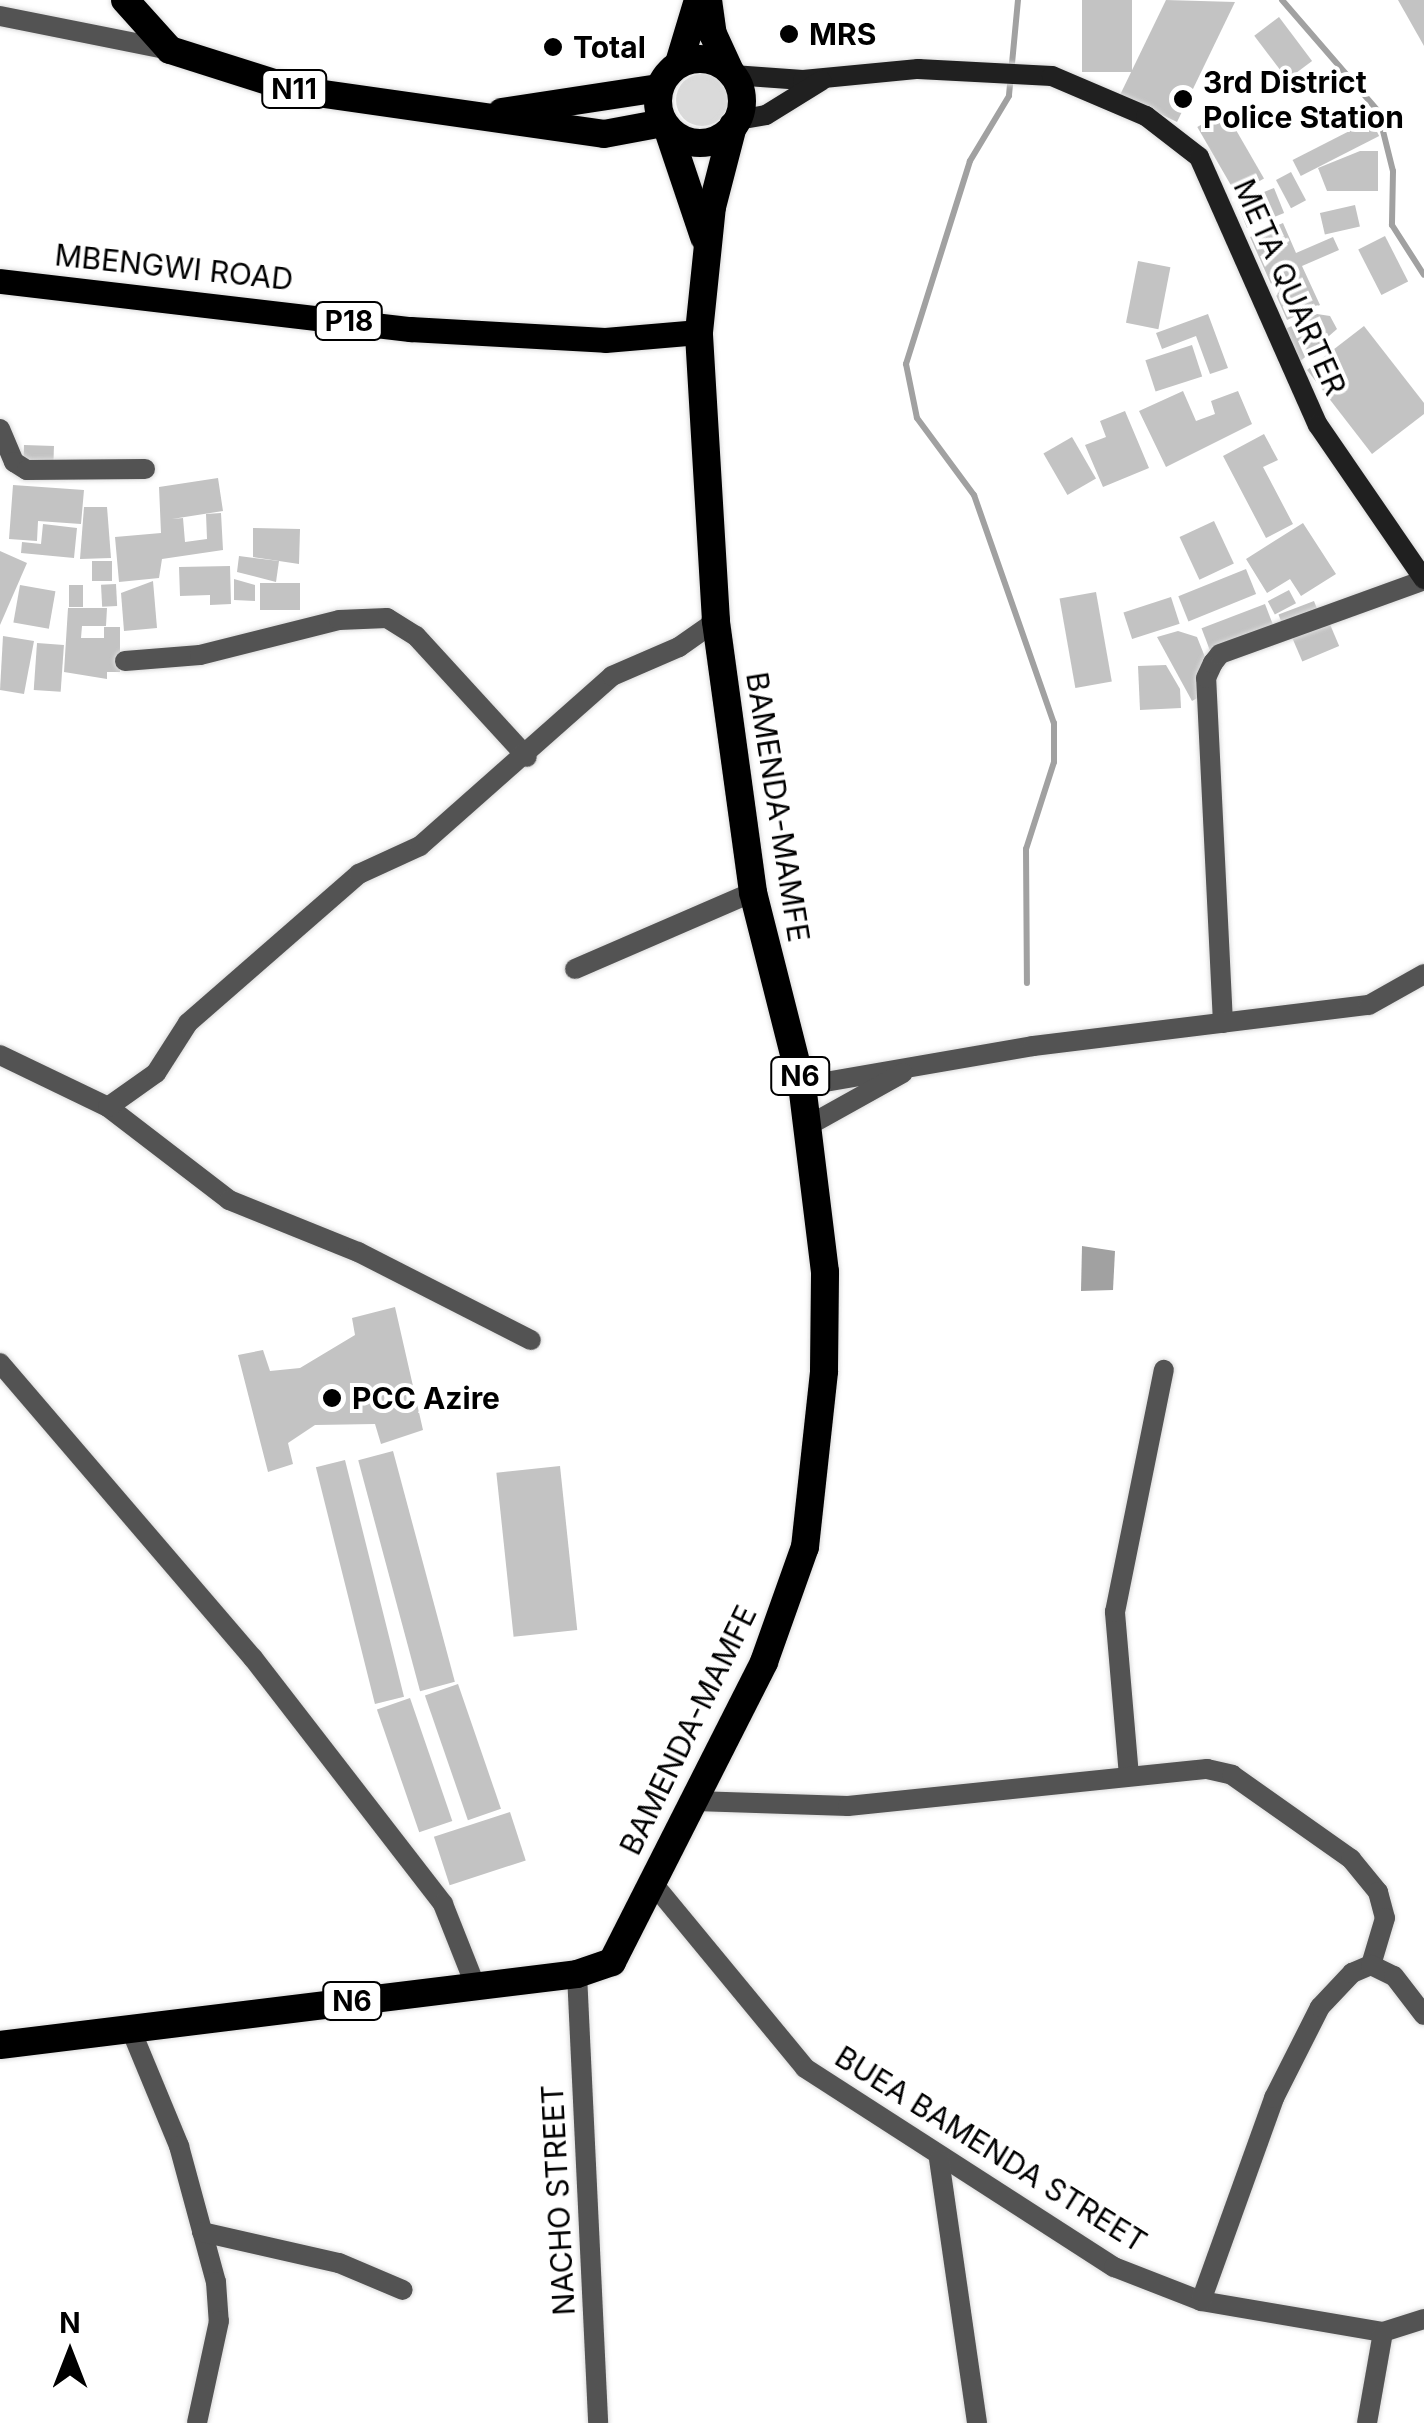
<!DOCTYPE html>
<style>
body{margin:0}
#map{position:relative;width:1424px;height:2423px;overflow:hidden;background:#fff;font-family:Inter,sans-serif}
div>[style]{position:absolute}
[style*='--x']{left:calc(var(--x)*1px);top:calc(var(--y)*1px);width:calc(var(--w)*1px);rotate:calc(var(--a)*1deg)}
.green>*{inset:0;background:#dadada}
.round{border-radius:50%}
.water>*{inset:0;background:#a1a1a1}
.stream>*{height:6px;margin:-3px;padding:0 3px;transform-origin:3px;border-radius:3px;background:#a1a1a1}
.building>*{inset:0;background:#c3c3c3;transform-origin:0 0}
.roads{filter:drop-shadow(0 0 2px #dbdbdb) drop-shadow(0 0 2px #dbdbdb)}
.minor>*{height:20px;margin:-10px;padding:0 10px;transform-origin:10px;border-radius:10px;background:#535353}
.secondary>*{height:20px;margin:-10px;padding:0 10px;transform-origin:10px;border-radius:10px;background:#202020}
.primary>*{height:25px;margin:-12.5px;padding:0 12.5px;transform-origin:12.5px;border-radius:12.5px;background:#000}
.trunk>*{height:28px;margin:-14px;padding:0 14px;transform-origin:14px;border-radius:14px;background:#000}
.trunk>.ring{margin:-14px;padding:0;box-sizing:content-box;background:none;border:28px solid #000;border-radius:50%}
.dots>*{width:28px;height:28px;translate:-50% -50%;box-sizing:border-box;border:5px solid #fff;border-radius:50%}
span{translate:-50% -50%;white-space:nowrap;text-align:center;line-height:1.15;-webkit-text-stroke:8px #fff;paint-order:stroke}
.shield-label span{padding:2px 8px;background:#fff;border:2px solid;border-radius:8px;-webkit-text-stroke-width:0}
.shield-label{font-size:28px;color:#000;font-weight:700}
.poi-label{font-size:30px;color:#000;font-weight:700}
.left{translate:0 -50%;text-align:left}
.street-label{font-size:30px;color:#000}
.north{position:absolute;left:20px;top:2303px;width:100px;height:100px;-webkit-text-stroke:8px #fff;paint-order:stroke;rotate:0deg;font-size:28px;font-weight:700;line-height:40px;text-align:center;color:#000}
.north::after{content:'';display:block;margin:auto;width:35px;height:45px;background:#000;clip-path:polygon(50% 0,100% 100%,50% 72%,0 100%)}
</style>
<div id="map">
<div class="green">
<i class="round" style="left:676px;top:74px;width:52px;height:52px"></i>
</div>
<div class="water">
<i style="clip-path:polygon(1082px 1246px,1115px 1251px,1113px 1290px,1081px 1291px)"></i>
</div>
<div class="stream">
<i style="--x:1018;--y:0;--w:96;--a:95.4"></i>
<i style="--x:1009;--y:96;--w:76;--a:121"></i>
<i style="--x:970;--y:161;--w:213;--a:107.5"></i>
<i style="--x:906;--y:364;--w:55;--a:78.5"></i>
<i style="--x:917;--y:418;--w:96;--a:53.5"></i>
<i style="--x:974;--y:495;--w:242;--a:70.7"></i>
<i style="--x:1054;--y:723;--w:39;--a:90"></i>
<i style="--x:1054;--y:762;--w:91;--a:107.8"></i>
<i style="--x:1026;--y:849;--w:134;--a:89.6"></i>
<i style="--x:1282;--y:0;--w:147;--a:49.1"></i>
<i style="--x:1378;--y:111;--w:62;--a:76"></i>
<i style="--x:1393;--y:171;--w:54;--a:91.1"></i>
<i style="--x:1392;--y:225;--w:59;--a:57.4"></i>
</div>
<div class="building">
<i style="left:1082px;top:0;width:50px;height:72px"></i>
<i style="clip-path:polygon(1166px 0,1235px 2px,1177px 122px,1120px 95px)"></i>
<i style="clip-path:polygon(1398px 0,1424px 0,1424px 46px)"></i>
<i style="left:1279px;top:17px;width:55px;height:31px;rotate:53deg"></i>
<i style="left:1225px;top:111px;width:78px;height:32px;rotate:60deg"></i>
<i style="left:1371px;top:120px;width:18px;height:88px;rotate:63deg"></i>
<i style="clip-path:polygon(1360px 151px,1378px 151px,1378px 191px,1327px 191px,1318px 168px)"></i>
<i style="left:1291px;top:172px;width:32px;height:17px;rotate:62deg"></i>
<i style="left:1274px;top:188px;width:27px;height:40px;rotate:68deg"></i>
<i style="left:1355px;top:205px;width:22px;height:36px;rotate:77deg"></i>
<i style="clip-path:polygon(1283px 223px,1296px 253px,1333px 237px,1339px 250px,1302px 266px,1320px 305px,1287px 320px,1250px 237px)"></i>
<i style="left:1385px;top:236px;width:51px;height:30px;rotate:63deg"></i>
<i style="left:1138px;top:261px;width:33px;height:63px;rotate:11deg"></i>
<i style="clip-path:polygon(1208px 314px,1228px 368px,1210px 374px,1196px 336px,1162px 349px,1156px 333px)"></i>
<i style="clip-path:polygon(1317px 314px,1330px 316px,1337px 329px,1296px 365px,1281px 331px)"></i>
<i style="clip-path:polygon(1364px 326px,1424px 403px,1424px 414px,1372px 454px,1307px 370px)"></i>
<i style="left:1192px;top:345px;width:33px;height:49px;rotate:72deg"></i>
<i style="clip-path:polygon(1183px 391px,1196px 421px,1215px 414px,1211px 401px,1238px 391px,1252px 424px,1166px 467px,1139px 411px)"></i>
<i style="clip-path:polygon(1125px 411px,1149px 468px,1103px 487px,1085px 445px,1106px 437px,1100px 421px)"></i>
<i style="clip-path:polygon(1264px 434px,1278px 460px,1263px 467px,1293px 524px,1266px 538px,1223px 456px)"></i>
<i style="left:1072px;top:437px;width:48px;height:33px;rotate:60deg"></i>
<i style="left:24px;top:445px;width:30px;height:21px;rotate:2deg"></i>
<i style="clip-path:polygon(218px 478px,223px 511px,172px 519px,183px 518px,185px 542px,207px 539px,206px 514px,221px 513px,223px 550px,162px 559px,159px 578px,119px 582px,115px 537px,161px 533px,159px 487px)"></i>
<i style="clip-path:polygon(13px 485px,84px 490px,81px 524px,38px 521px,37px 541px,9px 539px)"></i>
<i style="clip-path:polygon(84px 507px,107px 507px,111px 558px,80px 559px)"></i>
<i style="left:1214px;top:521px;width:47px;height:38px;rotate:65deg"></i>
<i style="clip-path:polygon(1303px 523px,1336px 574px,1301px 596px,1290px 579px,1267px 593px,1246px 559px)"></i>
<i style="clip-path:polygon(43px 524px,77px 528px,74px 558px,21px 553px,22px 542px,41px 544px)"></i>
<i style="clip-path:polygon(253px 528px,300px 529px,299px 564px,253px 557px)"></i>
<i style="clip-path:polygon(0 551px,27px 563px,0 625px)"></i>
<i style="clip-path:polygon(239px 556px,279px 561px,276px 582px,237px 572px)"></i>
<i style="left:112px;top:561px;width:20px;height:20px;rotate:90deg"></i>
<i style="clip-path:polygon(230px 566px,231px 604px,210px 605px,210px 595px,180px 596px,179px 567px)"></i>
<i style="left:1246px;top:569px;width:27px;height:73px;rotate:68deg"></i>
<i style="clip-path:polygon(234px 579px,255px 585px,255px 601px,234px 600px)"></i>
<i style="clip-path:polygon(153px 581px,157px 628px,124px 631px,121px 593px)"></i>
<i style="left:260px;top:583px;width:40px;height:27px"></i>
<i style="left:116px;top:584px;width:22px;height:15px;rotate:87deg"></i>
<i style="left:20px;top:585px;width:36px;height:38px;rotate:10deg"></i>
<i style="left:69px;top:585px;width:14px;height:22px"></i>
<i style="left:1289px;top:590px;width:15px;height:24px;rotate:62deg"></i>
<i style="left:1096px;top:592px;width:91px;height:37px;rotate:80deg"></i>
<i style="left:1171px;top:597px;width:28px;height:50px;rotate:72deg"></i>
<i style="left:1314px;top:601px;width:14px;height:38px;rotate:69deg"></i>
<i style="left:1265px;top:604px;width:26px;height:68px;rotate:69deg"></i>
<i style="clip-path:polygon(68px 608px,107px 608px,106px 626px,82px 626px,81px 638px,104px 638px,104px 627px,120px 627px,120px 672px,107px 672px,107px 679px,64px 672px)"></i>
<i style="left:1329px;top:622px;width:26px;height:40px;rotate:67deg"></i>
<i style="clip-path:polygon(1178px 631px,1197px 637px,1207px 662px,1203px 695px,1192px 701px,1157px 637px)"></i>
<i style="clip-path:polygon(3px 636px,34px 641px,24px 694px,0 690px)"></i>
<i style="left:37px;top:643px;width:27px;height:47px;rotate:4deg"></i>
<i style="clip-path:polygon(1166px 665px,1180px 689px,1181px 708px,1140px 710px,1138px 666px)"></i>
<i style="clip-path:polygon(395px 1307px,423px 1430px,381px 1444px,375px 1424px,315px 1425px,288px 1443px,293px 1464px,268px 1472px,238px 1355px,263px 1350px,270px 1371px,300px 1368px,355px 1335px,352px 1318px)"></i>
<i style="left:393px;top:1451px;width:239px;height:36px;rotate:75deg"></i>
<i style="left:345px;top:1460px;width:244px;height:30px;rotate:76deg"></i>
<i style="left:560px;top:1466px;width:165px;height:64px;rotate:84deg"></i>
<i style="left:458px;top:1684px;width:132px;height:35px;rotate:71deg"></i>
<i style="left:410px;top:1698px;width:130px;height:35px;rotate:71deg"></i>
<i style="left:510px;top:1812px;width:51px;height:80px;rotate:72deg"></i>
</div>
<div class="roads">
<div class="minor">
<i style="--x:0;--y:16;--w:173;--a:11.3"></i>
<i style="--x:0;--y:429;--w:36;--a:67"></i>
<i style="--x:14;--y:462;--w:15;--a:32"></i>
<i style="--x:27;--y:470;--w:118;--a:-0.5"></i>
<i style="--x:125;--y:661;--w:75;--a:-4.6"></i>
<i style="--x:200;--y:655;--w:143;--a:-14.1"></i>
<i style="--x:339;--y:620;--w:48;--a:-2.4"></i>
<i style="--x:387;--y:618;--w:34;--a:32"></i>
<i style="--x:416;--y:636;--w:164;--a:47.5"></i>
<i style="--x:575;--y:969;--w:194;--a:-23.4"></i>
<i style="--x:1223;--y:1023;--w:345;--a:-92.8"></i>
<i style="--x:1206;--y:678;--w:17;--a:-65"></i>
<i style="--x:1213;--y:663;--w:11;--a:-52"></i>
<i style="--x:1220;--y:654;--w:217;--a:-19.9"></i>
<i style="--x:0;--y:1055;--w:120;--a:25.7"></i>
<i style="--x:108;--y:1107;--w:153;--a:37.5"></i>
<i style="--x:229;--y:1200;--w:139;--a:22"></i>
<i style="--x:358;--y:1252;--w:194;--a:27"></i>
<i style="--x:802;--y:1086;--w:234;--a:-9.8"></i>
<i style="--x:1033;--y:1046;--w:338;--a:-7"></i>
<i style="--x:1369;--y:1005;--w:63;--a:-29.4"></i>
<i style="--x:108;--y:1107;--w:59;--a:-35.3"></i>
<i style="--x:156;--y:1073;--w:59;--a:-57.4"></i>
<i style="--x:188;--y:1023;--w:227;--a:-41.1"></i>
<i style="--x:359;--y:874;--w:67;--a:-24.7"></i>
<i style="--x:420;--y:846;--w:256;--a:-41.5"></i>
<i style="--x:612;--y:676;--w:73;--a:-23.4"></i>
<i style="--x:679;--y:647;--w:45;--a:-35.1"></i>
<i style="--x:804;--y:1128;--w:113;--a:-29.1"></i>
<i style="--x:0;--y:1363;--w:389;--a:49.4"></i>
<i style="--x:253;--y:1658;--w:311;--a:52.3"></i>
<i style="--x:443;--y:1904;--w:87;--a:68.4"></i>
<i style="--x:1129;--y:1776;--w:165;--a:-94.9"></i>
<i style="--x:1115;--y:1612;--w:247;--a:-78.6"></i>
<i style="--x:695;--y:1801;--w:153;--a:1.9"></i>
<i style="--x:848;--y:1806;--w:361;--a:-5.9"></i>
<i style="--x:1207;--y:1769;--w:26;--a:13"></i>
<i style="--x:1232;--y:1775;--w:146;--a:35.2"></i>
<i style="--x:1351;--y:1859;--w:43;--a:50.7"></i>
<i style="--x:1378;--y:1892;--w:27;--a:75"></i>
<i style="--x:1385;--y:1918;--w:49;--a:106.6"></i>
<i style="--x:651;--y:1881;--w:242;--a:50.5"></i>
<i style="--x:805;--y:2068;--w:368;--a:32.8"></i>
<i style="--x:1114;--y:2267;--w:93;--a:21.3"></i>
<i style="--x:1201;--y:2301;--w:185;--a:9.7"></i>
<i style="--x:1383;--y:2332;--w:43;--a:-17.6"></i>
<i style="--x:577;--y:1974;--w:449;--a:87.3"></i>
<i style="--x:131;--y:2030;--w:126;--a:67.5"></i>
<i style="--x:179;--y:2146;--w:141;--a:74.8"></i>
<i style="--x:216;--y:2282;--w:39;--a:86"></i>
<i style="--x:219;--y:2321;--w:104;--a:102.2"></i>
<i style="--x:939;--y:2159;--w:267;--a:81.8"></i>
<i style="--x:202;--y:2232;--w:140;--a:12.8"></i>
<i style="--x:339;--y:2263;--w:69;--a:22.9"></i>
<i style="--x:1201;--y:2301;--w:216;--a:-70.2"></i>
<i style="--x:1274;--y:2098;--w:102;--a:-63.2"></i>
<i style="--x:1320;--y:2007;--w:47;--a:-46.7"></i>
<i style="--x:1352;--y:1973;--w:21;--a:-23"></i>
<i style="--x:1371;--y:1965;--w:25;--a:26"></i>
<i style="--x:1394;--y:1976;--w:49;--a:52.4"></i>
<i style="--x:1367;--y:2423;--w:92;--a:-80"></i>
</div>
<div class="secondary">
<i style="--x:733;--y:75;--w:70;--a:4.1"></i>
<i style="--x:803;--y:80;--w:116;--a:-5.5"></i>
<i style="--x:918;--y:69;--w:134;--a:3"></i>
<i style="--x:1052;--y:76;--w:102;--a:23.1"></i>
<i style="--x:1146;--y:116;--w:67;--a:37.7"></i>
<i style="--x:1199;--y:157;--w:293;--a:66.1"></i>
<i style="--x:1318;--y:425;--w:187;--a:55.5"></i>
<i style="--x:738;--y:120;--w:28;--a:-10"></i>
<i style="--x:766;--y:115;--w:65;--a:-31.7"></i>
</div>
<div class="primary">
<i style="--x:0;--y:281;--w:413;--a:6.7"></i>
<i style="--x:410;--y:329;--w:195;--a:3.2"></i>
<i style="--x:605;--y:340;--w:94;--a:-4.9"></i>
</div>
<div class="trunk">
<i style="--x:125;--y:0;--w:67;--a:48"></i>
<i style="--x:170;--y:50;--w:132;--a:17.6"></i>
<i style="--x:296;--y:90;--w:311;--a:8.1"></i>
<i style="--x:604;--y:134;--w:60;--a:-10.6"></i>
<i style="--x:708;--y:0;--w:34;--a:82"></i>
<i style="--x:713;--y:34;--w:41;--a:65.3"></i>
<i class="ring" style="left:658px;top:59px;width:56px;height:56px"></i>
<i style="--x:679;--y:63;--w:66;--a:-73.2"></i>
<i style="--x:502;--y:112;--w:159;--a:-8.7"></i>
<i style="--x:668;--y:130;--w:113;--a:71.4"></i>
<i style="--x:0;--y:2045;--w:581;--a:-7.01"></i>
<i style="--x:577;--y:1974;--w:37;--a:-19"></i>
<i style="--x:612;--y:1962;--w:336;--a:-63.1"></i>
<i style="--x:764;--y:1662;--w:122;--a:-70.4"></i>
<i style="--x:805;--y:1547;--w:177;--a:-83.8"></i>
<i style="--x:824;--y:1371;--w:99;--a:-89.4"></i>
<i style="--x:825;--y:1272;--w:187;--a:-97"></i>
<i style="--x:802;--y:1086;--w:200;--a:-104.2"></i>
<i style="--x:753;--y:892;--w:274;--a:-97.8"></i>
<i style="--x:716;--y:621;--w:289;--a:-93.4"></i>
<i style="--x:699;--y:332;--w:126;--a:-84.1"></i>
<i style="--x:712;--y:207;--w:84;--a:-75.5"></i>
</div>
</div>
<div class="dots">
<i style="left:789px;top:34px;background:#000"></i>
<i style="left:553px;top:47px;background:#000"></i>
<i style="left:1183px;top:99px;background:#000"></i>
<i style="left:332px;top:1398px;background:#000"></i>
</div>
<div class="shield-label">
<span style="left:294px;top:89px">N11</span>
<span style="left:349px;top:321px">P18</span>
<span style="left:800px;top:1076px">N6</span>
<span style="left:352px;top:2001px">N6</span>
</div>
<div class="poi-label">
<span class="left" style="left:809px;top:34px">MRS</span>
<span class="left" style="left:573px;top:47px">Total</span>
<span class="left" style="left:1203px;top:99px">3rd District<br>Police Station</span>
<span class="left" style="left:352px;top:1398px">PCC Azire</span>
</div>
<div class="street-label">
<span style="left:174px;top:267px;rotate:6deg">MBENGWI ROAD</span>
<span style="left:1290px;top:287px;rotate:66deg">META QUARTER</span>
<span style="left:778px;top:807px;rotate:81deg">BAMENDA-MAMFE</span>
<span style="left:688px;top:1730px;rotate:-64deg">BAMENDA-MAMFE</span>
<span style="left:991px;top:2149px;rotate:32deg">BUEA BAMENDA STREET</span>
<span style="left:558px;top:2200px;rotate:-93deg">NACHO STREET</span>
</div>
<div class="north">N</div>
</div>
